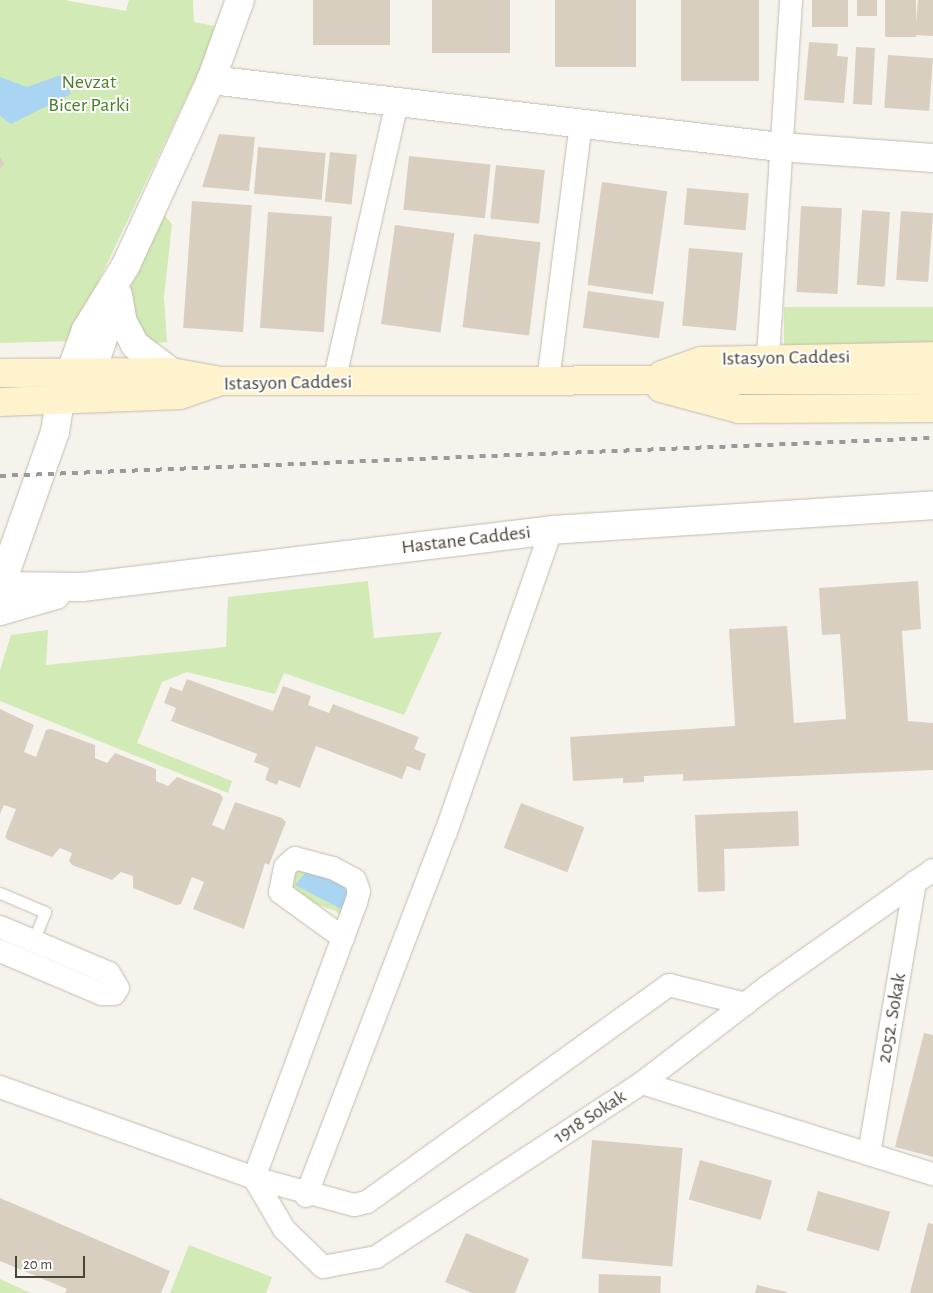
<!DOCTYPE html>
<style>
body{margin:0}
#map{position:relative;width:933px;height:1293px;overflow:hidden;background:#f6f3ec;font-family:"Alegreya Sans",sans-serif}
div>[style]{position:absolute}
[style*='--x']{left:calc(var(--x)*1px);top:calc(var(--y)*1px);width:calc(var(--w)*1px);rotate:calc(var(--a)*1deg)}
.green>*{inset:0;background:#d2eab5;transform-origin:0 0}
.water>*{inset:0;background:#a9d4f2}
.building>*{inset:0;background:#d8cfc1;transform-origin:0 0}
.roads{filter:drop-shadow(0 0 1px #c2bbae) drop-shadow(0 0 1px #c2bbae)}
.service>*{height:11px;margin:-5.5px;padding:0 5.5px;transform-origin:5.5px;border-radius:5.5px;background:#fff}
.minor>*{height:22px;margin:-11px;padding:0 11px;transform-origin:11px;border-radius:11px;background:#fff}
.tertiary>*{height:28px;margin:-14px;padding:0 14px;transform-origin:14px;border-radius:14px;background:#fff}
.secondary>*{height:28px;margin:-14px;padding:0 14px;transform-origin:14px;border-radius:14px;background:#fff3cd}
.rail>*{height:4px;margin-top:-2px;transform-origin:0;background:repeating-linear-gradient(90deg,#9a9a9a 0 6px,transparent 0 12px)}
span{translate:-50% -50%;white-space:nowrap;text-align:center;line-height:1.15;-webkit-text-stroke:4px #fff;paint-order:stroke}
.park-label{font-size:20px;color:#4a7f2a}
.street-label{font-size:20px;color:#4b4439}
.scale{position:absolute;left:15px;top:1256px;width:70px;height:22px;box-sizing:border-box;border:2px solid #4b4439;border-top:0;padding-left:6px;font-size:15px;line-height:18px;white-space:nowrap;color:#4b4439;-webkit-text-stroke:4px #fff;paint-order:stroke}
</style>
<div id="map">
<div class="green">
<i style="clip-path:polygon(0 0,64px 0,126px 11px,129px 0,193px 0,194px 22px,220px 27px,70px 341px,0 343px)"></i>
<i style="clip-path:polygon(163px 214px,172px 224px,164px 297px,167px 342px,144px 344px,127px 287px)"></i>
<i style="left:784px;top:307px;width:149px;height:40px"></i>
<i style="clip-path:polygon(368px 581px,374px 638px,442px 632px,404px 715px,284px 673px,275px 694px,187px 672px,162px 682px,137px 743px,232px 781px,228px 793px,0 701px,0 670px,11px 635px,48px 630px,46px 665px,226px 647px,228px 597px)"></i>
<i style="clip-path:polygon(302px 865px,353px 889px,345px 922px,336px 911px,307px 901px,292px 889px,294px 870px)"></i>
<i style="clip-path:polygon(189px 1245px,272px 1277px,266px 1293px,170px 1293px)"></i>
<i style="clip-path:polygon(0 1279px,28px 1292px,31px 1293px,0 1293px)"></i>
</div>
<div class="water">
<i style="clip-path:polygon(61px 75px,71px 94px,11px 124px,0 116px,0 77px,27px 87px)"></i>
<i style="clip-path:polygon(306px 872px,341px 883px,347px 892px,343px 910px,295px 885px)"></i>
</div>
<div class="building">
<i style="left:313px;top:0;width:77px;height:45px"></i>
<i style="left:432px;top:0;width:78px;height:53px"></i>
<i style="left:555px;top:0;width:81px;height:67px"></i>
<i style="left:681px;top:0;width:78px;height:81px"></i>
<i style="left:812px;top:0;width:36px;height:27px"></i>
<i style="left:857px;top:0;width:20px;height:16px"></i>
<i style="left:885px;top:0;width:31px;height:37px"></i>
<i style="clip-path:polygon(918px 0,933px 0,933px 36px,915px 35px)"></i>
<i style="clip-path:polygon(809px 42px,838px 44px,837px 56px,848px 57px,844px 103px,804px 100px)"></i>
<i style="left:856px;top:47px;width:19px;height:57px;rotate:3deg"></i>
<i style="left:888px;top:55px;width:45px;height:53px;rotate:4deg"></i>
<i style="clip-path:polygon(219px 134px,255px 137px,249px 191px,202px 187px)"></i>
<i style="left:258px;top:147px;width:68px;height:47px;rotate:5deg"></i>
<i style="left:330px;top:152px;width:27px;height:50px;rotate:6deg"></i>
<i style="left:409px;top:156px;width:82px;height:54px;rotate:6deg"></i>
<i style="clip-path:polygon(0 157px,5px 164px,0 168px)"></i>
<i style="left:496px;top:165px;width:49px;height:54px;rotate:6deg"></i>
<i style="left:602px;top:182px;width:66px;height:104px;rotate:8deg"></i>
<i style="left:687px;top:188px;width:62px;height:37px;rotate:5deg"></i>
<i style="left:192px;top:201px;width:60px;height:127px;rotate:4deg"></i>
<i style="left:801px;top:206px;width:41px;height:86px;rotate:3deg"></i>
<i style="left:862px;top:210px;width:28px;height:75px;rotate:4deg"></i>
<i style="left:901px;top:211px;width:32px;height:69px;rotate:4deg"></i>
<i style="left:268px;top:212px;width:64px;height:116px;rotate:4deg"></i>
<i style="left:395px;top:225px;width:60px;height:100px;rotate:8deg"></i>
<i style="left:474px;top:234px;width:67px;height:94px;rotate:7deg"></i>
<i style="left:689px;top:248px;width:54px;height:78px;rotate:5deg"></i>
<i style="left:588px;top:291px;width:77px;height:37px;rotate:8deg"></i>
<i style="clip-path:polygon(918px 581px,921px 629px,902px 631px,908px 721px,933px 723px,933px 770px,683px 781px,683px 774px,644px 776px,644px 782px,623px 783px,623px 778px,573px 781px,570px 737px,735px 726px,729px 629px,787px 626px,794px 723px,846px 719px,840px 634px,822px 635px,819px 588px)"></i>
<i style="clip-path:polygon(187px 679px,273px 711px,283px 686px,311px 696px,308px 705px,329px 713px,333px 704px,419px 737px,414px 749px,426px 754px,420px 771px,407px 766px,402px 779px,316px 746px,300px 788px,279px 780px,277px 785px,265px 780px,269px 768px,254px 762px,257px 754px,171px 721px,176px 708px,164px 703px,170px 687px,182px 691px)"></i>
<i style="clip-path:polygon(0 709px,34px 725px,24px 752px,36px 757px,46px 730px,51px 729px,95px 745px,95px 758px,107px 763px,115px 753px,156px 769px,156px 781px,168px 786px,177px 777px,220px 794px,223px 798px,212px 825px,224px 830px,235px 802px,282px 818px,286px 822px,269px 865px,265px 863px,244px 929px,193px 909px,204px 882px,192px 877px,181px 904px,176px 905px,133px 888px,133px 876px,121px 872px,112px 880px,72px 865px,69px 861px,72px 853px,60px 848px,52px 857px,8px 840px,5px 837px,16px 809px,4px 805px,0 814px)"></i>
<i style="left:521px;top:803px;width:68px;height:48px;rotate:21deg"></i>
<i style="clip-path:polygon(798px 811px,799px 846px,724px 849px,725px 891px,698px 892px,695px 815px)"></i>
<i style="clip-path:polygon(924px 1033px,933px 1035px,933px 1157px,895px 1147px)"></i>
<i style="left:592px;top:1140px;width:91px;height:119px;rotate:5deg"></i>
<i style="left:700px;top:1160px;width:75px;height:41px;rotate:16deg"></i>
<i style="left:818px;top:1191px;width:75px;height:41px;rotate:16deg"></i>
<i style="clip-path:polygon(0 1198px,170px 1271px,161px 1293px,65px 1293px,67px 1289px,0 1261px)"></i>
<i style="clip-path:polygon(928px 1223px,933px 1224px,933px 1293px,910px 1293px)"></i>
<i style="clip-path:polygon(466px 1233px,529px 1259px,515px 1293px,472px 1293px,445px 1282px)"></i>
<i style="left:599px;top:1274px;width:62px;height:19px;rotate:2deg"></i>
<i style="clip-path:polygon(757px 1285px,787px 1292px,787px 1293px,755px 1293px)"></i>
</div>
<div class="roads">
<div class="service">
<i style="--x:0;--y:893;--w:49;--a:22.9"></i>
<i style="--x:45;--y:912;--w:31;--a:112"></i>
</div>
<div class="minor">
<i style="--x:768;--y:357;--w:358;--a:-86.3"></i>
<i style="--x:548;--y:381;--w:260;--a:-82.7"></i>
<i style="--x:334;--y:382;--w:287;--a:-77.3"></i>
<i style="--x:0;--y:927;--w:118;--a:22.9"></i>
<i style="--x:109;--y:973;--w:17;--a:59"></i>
<i style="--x:118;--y:988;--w:7;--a:124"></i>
<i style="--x:114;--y:994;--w:12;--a:180"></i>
<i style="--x:102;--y:994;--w:111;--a:-157.1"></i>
<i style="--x:642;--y:1083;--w:305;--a:17.4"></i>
<i style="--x:0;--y:1087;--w:270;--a:19.7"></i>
<i style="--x:254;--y:1178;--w:104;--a:15.1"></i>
<i style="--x:354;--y:1205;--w:13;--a:-13"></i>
<i style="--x:367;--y:1202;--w:372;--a:-35.7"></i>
<i style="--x:669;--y:985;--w:79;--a:13.9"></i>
<i style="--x:869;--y:1154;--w:276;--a:-80.4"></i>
<i style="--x:254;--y:1178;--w:59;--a:59.5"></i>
<i style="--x:284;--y:1229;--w:54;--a:44.3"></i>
<i style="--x:323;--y:1267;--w:54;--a:-10.7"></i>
<i style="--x:376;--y:1257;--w:318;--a:-33.2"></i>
<i style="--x:642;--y:1083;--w:158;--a:-37.5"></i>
<i style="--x:767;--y:987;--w:203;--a:-35.2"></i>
<i style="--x:254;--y:1178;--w:256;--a:-69.7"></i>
<i style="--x:343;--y:938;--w:37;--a:-70"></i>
<i style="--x:356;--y:903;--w:12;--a:-76"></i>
<i style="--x:359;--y:891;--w:12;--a:-110"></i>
<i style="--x:355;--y:880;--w:26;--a:-152"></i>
<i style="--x:332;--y:868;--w:38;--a:-165"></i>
<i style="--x:295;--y:858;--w:13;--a:138"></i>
<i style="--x:285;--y:867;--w:25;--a:101"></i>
<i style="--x:280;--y:892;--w:78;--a:36.1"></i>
<i style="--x:306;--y:1196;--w:390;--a:-69"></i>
<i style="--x:446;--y:832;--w:320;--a:-70.8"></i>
</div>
<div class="tertiary">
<i style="--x:211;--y:80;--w:573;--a:6.72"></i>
<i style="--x:780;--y:147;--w:153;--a:4.1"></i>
<i style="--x:118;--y:295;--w:27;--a:80"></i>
<i style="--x:123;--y:322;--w:26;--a:62"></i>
<i style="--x:135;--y:345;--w:45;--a:36.9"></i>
<i style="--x:84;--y:393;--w:101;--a:-70.8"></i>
<i style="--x:0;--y:586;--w:82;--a:0.7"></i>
<i style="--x:82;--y:587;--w:472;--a:-6.9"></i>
<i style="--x:551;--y:530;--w:383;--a:-3.7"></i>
<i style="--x:0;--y:588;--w:165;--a:-70.6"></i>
<i style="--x:55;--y:432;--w:31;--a:-81"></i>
<i style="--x:60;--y:401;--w:76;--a:-69.9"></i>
<i style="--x:86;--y:330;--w:76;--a:-58.4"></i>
<i style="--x:126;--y:265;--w:204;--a:-65.3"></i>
<i style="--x:211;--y:80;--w:85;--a:-70.1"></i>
<i style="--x:0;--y:611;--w:58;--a:-15.9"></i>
</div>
<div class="secondary">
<i style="--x:0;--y:373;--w:171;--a:-0.3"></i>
<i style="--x:171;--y:372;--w:50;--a:10.4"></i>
<i style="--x:662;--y:375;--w:41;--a:-19.7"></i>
<i style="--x:701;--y:361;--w:232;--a:-1.2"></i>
<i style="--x:661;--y:388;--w:81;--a:15.1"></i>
<i style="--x:739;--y:409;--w:194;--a:-0.3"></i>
<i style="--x:0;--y:402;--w:180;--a:-2.2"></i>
<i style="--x:180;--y:395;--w:43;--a:-18.9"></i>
<i style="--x:221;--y:381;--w:712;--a:-0.08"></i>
</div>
</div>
<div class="rail">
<i style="--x:0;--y:476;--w:934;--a:-2.33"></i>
</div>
<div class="park-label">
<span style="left:89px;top:94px">Nevzat<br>Bicer Parki</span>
</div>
<div class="street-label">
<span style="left:786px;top:358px;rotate:-1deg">Istasyon Caddesi</span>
<span style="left:288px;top:383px;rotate:-1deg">Istasyon Caddesi</span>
<span style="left:466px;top:540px;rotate:-7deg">Hastane Caddesi</span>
<span style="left:892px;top:1018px;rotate:-80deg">2052. Sokak</span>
<span style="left:590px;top:1117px;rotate:-33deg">1918 Sokak</span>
</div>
<div class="scale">20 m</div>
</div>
